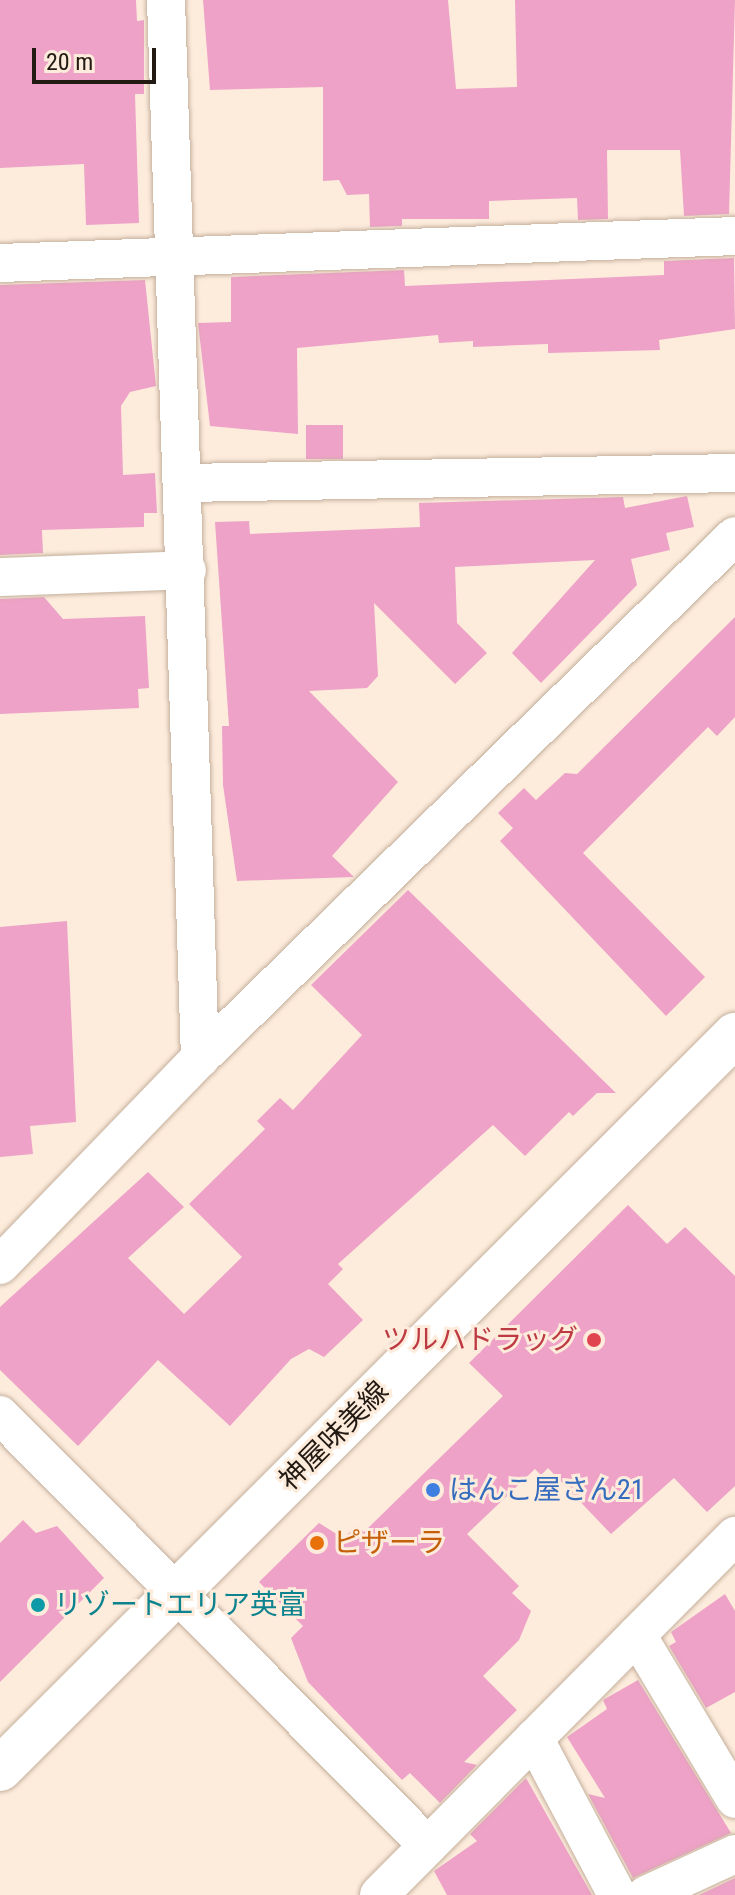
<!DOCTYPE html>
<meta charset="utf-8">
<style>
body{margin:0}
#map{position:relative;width:735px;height:1895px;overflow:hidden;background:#fdecdc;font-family:"Roboto Condensed","Noto Sans JP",sans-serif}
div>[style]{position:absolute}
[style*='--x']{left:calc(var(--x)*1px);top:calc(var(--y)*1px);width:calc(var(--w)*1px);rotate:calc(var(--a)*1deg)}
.building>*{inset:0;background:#eea2c7;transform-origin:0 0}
.roads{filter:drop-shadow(0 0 2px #c4af9c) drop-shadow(0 0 2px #c4af9c)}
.street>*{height:38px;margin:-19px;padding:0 19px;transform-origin:19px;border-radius:19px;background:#fff}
.secondary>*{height:44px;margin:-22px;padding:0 22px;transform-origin:22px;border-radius:22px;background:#fff}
.dots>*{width:22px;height:22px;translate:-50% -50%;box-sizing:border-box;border:4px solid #fdecdc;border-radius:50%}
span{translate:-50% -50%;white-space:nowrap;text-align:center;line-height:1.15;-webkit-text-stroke:6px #fdecdc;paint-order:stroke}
.health-label{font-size:28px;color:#be3a42}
.right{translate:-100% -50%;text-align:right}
.street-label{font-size:28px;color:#221a13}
.shop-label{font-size:28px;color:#366cbe}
.left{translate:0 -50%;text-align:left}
.food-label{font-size:28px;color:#c56008}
.culture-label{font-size:28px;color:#0d838f}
.scale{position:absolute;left:32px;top:48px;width:124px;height:36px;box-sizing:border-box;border:4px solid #221a13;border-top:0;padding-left:10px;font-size:24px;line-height:28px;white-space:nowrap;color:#221a13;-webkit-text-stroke:6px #fdecdc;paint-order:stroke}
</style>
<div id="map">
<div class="building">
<i style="clip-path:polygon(0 0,136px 0,137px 21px,144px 20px,144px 94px,135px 94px,139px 223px,86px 225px,84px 164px,0 168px)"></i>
<i style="clip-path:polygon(203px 0,448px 0,456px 89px,517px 87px,515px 0,735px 0,729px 214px,684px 216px,680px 150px,607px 150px,608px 219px,578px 220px,577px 198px,489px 201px,489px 219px,402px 219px,402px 226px,370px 227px,369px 194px,347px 195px,339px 180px,323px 181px,323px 87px,210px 90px)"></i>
<i style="clip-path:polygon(734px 258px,735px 329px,659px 340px,660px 350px,548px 353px,548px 344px,473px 347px,473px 341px,439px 343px,438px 335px,297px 348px,298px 434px,210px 426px,198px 323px,231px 322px,231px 277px,404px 270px,405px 286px,664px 275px,664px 261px)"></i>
<i style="clip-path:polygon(145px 280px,156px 386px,130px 392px,121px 406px,123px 475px,155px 473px,157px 513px,144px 513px,144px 527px,42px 530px,43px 553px,0 555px,0 285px)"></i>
<i style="left:306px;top:425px;width:37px;height:34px"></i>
<i style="clip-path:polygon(687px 496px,694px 527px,666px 533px,670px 550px,631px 559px,637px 585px,541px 683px,512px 653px,595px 560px,455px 567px,457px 623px,487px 653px,455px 684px,374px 603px,378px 676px,367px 688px,309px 691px,398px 782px,332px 856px,354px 877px,237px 881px,223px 785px,222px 726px,229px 726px,215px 522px,249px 521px,250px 534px,420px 527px,419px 503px,623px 497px,625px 508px)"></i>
<i style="clip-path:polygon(44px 597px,63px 619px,145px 616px,149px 688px,138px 689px,139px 708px,0 714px,0 599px)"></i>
<i style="clip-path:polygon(735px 617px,735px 717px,717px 736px,708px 727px,583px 853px,705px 977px,666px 1016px,500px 841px,513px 828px,498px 813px,524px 788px,536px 800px,565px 773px,577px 774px)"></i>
<i style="clip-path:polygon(408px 890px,616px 1093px,597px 1093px,573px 1116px,569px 1112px,525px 1156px,493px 1125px,338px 1264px,343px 1269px,328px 1284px,363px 1320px,324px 1357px,309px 1349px,291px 1359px,230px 1426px,158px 1360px,78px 1446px,0 1370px,0 1307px,148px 1172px,184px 1207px,128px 1258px,184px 1314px,242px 1257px,189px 1204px,265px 1129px,257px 1121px,280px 1098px,293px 1110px,362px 1035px,311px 985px)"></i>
<i style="clip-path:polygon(67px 921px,76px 1122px,30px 1126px,33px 1154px,0 1157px,0 927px)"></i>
<i style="clip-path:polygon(628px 1205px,667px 1244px,685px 1227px,735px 1276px,735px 1486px,707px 1512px,674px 1478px,611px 1534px,548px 1468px,541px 1475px,535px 1469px,467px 1534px,519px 1586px,512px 1593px,531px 1611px,519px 1640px,483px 1676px,517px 1710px,464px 1762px,477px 1765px,440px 1803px,410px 1773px,402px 1780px,308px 1682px,291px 1638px,303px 1626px,259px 1582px,319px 1523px,343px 1538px,357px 1526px,364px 1532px,503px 1396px,469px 1363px)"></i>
<i style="clip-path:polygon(23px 1520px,36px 1533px,57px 1526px,104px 1578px,0 1682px,0 1543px)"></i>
<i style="clip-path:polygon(725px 1594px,735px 1611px,735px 1692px,706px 1708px,669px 1646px,676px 1642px,671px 1632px)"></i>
<i style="clip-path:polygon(638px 1680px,731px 1833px,633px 1878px,588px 1794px,605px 1798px,567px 1737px,607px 1709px,603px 1700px)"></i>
<i style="clip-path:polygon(526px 1778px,592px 1895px,447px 1895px,434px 1871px,477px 1841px,470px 1834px)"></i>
<i style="clip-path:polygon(735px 1878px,735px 1895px,699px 1895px)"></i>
</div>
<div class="roads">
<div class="street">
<i style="--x:166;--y:0;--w:1059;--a:88.16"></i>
<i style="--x:0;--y:263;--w:735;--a:-2.1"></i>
<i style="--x:185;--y:483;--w:550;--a:-1.04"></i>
<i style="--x:0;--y:577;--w:187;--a:-2.1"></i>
<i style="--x:0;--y:1265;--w:288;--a:-46"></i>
<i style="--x:200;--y:1058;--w:747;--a:-44.3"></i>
<i style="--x:0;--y:1415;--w:607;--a:45.2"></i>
<i style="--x:637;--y:1635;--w:191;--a:59.1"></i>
<i style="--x:534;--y:1738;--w:178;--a:62.1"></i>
<i style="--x:379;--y:1895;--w:506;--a:-45.24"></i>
<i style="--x:646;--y:1895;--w:98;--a:-24.7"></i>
</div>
<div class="secondary">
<i style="--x:0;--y:1769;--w:1039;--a:-44.96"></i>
</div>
</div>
<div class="dots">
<i style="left:594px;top:1340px;background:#e0444e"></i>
<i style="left:433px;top:1490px;background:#3f7fe0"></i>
<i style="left:317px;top:1543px;background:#e8710a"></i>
<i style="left:38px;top:1605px;background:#0f9aa8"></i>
</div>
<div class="health-label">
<span class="right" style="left:578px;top:1340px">ツルハドラッグ</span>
</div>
<div class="street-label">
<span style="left:334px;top:1436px;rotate:-45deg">神屋味美線</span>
</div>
<div class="shop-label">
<span class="left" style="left:449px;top:1490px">はんこ屋さん21</span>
</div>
<div class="food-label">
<span class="left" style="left:333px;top:1543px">ピザーラ</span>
</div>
<div class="culture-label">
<span class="left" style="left:54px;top:1605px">リゾートエリア英富</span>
</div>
<div class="scale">20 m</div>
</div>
